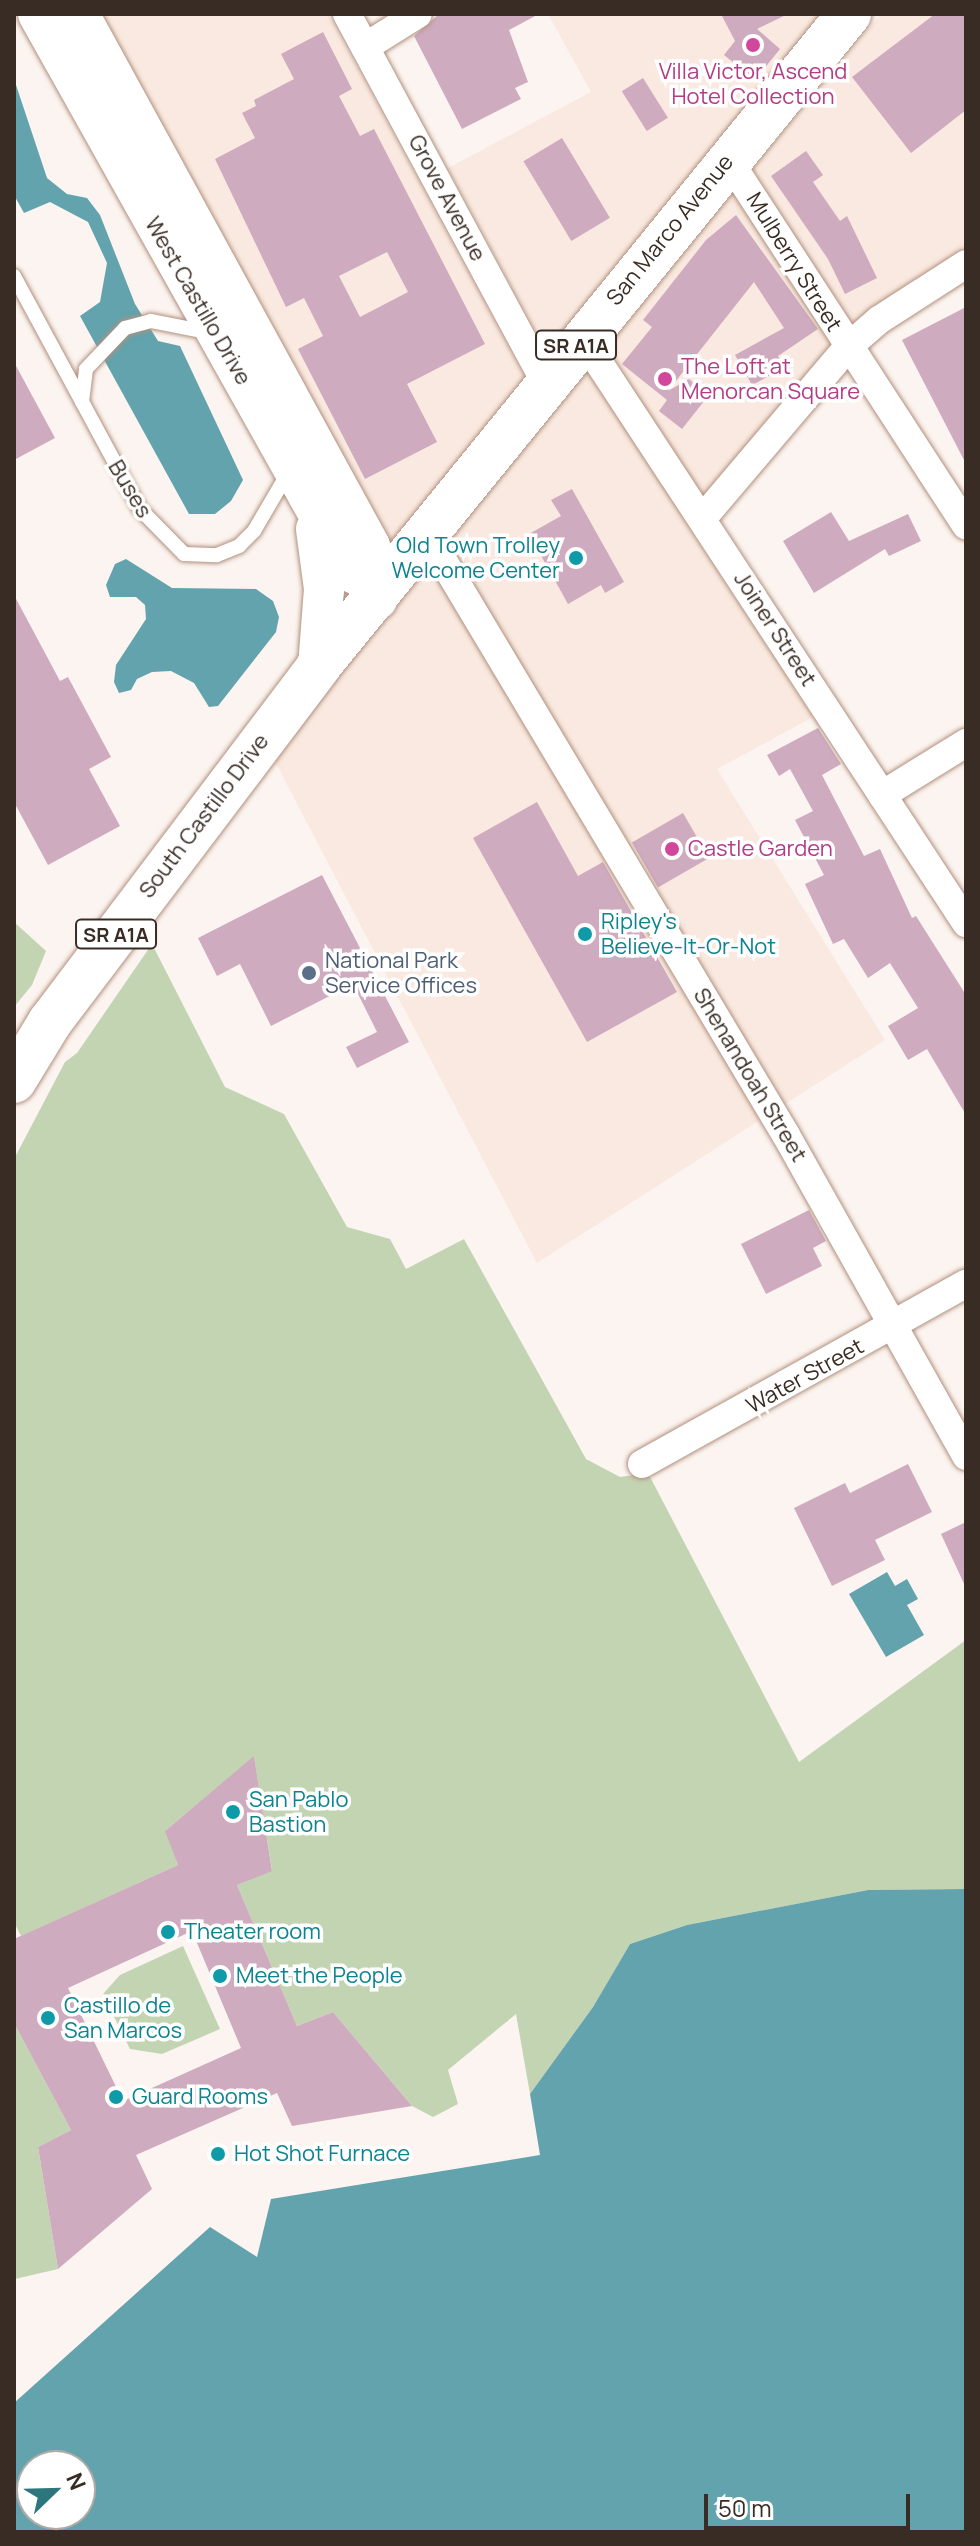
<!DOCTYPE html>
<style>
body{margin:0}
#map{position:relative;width:980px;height:2546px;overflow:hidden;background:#fcf4f0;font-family:Manrope,sans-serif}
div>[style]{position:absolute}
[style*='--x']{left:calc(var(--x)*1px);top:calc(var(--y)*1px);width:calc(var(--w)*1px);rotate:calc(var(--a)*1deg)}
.built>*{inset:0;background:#fae9e0}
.green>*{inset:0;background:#c3d4b3}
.water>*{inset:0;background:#62a3ad}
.building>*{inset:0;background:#ceabbf;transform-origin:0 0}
.roads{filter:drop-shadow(0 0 2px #b1907e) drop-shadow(0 0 2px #b1907e)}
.service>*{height:14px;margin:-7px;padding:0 7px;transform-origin:7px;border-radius:7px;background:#fff}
.minor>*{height:28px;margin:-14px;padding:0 14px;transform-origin:14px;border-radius:14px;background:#fff}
.secondary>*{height:40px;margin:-20px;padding:0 20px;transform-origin:20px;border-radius:20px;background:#fff}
.primary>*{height:44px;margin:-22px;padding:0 22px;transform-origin:22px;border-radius:22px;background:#fff}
.dots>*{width:22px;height:22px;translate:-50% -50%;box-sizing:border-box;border:4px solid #fff;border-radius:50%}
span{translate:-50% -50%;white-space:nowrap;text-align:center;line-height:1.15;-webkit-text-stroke:7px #fff;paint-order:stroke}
.shield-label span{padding:2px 6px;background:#fff;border:2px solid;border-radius:6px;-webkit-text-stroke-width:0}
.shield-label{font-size:20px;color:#392c24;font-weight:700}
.hotel-label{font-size:22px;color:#b23c85}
.left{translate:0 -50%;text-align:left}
.street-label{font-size:22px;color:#392c24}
.culture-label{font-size:22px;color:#0d838f}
.right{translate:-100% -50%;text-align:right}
.service-label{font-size:22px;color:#4e5e75}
.frame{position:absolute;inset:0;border:16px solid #392c24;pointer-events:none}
.north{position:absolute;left:16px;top:2450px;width:80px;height:80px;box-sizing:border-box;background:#fff;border:2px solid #b0aba7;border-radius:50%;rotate:67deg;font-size:22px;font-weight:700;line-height:32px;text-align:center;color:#392c24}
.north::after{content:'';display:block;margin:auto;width:28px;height:36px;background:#2d767e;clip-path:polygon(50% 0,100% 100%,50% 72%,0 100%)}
.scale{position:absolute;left:704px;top:2494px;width:206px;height:36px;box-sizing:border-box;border:4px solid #392c24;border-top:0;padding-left:10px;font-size:24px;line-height:28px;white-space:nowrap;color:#392c24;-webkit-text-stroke:6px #fff;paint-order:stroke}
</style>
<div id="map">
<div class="built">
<i style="clip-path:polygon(98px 14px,328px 14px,528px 383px,393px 553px)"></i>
<i style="clip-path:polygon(548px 14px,828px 14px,549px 356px,448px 168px,591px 92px)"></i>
<i style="clip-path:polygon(881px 14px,966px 14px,966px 247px,870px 309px,690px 529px,813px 717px,717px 769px,885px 1040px,537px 1263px,270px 752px)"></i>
</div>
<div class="green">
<i style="clip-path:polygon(14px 922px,46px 951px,32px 985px,14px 1007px)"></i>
<i style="clip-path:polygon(152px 944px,225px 1087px,284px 1114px,347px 1227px,390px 1239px,406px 1269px,464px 1239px,586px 1459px,620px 1477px,648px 1473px,799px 1762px,966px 1640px,966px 1889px,868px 1890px,687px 1925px,630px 1944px,593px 2007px,530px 2094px,516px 2014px,448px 2070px,458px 2104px,433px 2117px,412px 2106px,333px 2012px,297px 2026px,237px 1885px,272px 1870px,254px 1757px,166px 1830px,178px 1865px,21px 1936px,14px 1922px,14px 1159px,65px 1062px,77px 1053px)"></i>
<i style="clip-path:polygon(183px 1946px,220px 2029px,162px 2054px,130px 2049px,103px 1994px,120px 1975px)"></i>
<i style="clip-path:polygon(14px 2023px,71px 2130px,38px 2147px,58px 2269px,15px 2279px)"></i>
</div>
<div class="water">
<i style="clip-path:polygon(14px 79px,47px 178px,67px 194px,87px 198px,100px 215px,135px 304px,158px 341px,180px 346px,243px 480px,231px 501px,215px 514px,189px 514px,80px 316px,100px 302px,107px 263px,88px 222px,50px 202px,24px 213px,14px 195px)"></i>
<i style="clip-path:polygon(126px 559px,172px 588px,256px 589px,273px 601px,279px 617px,276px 632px,218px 706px,209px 707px,194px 683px,171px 671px,152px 672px,137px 679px,131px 690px,119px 693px,114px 682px,116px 665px,146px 619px,145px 605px,136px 597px,110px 597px,106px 585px,115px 564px)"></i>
<i style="clip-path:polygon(887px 1572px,895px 1586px,907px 1579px,918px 1599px,907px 1605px,924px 1635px,886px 1657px,849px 1594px)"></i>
<i style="clip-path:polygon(evenodd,966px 1889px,966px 2532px,14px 2532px,14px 2403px,210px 2227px,257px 2257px,271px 2199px,540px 2155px,530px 2094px,593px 2007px,630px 1944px,687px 1925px,868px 1890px,966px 1889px,32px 2466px,80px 2466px,80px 2514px,32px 2514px,32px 2466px)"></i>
</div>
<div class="building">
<i style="clip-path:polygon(439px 14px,539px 14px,509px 30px,528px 82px,515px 88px,521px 99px,462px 129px,414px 36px)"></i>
<i style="clip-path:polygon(721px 14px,788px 14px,757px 29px,780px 49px,755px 80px,724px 55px,735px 41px)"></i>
<i style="clip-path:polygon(935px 14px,966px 14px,966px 110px,911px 153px,852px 77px)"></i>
<i style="clip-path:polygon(evenodd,323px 32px,352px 89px,339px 96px,360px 136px,374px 129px,485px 344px,407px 384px,437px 442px,365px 479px,298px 349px,323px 336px,304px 298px,286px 307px,215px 159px,255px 138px,242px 113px,256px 106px,254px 100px,294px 79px,281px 54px,323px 32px,387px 252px,408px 292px,360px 317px,339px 276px,387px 252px)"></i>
<i style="left:643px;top:78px;width:47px;height:25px;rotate:58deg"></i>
<i style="left:562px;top:138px;width:93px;height:45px;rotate:59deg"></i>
<i style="clip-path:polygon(806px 151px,823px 175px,813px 182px,840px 221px,847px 216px,877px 278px,845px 294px,828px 259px,771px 176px)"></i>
<i style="clip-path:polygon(736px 215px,818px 329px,778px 356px,784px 368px,752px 385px,735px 355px,784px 328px,754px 282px,668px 391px,689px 379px,709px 395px,682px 429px,659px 411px,667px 400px,622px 364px,652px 327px,643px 320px,706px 240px)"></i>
<i style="clip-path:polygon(966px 307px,966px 464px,902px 340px)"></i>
<i style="clip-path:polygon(14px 362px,55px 438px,14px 460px)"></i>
<i style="clip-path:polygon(572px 489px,624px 582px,605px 593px,601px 585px,568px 604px,529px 534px,561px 516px,551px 500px)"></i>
<i style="clip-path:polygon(831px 512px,849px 541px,908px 514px,921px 541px,889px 556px,885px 549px,814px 593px,783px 541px)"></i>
<i style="clip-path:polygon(14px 595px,60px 681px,68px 677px,111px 757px,89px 769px,120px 826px,48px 865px,14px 802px)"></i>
<i style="clip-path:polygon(818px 728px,841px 764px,822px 775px,864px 856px,880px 849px,912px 918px,916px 916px,966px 995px,966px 1115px,927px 1049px,908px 1060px,888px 1026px,918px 1008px,890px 963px,868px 978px,844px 939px,833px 944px,805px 884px,824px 875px,795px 820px,813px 811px,790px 769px,779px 776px,767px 755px)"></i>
<i style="clip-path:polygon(537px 802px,578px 876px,603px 862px,677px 992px,587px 1042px,473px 838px)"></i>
<i style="left:683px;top:813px;width:52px;height:59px;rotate:60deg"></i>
<i style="clip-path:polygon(322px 875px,409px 1042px,357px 1068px,346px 1047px,377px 1032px,353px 984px,271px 1026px,240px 964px,217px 976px,198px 938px)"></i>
<i style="clip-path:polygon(809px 1210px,826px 1241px,813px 1248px,822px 1266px,766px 1294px,741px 1244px)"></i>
<i style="clip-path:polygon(908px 1464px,932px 1512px,875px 1540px,885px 1560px,832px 1586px,794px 1508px,845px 1483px,850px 1493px)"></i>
<i style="clip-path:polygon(966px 1522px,966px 1588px,941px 1534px)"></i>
<i style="clip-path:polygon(evenodd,254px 1756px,272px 1871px,237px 1885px,297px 2026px,333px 2012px,412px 2106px,292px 2126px,277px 2093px,136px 2155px,152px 2189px,58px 2269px,38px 2147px,71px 2130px,14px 2023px,14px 1939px,178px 1865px,165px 1831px,254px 1756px,192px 1931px,241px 2048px,123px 2101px,68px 1988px,192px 1931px)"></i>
</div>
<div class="roads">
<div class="service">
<i style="--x:14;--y:276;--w:265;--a:61.6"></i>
<i style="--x:140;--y:509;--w:63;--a:45.6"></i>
<i style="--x:184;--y:554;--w:33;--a:2"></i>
<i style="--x:217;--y:555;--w:24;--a:-22"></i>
<i style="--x:239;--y:546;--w:21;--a:-45"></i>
<i style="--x:254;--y:531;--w:69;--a:-59.7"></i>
<i style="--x:82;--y:402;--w:33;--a:-83"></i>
<i style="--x:86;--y:369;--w:57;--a:-46.4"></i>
<i style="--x:125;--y:328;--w:27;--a:-15"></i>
<i style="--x:151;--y:321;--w:57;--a:11.1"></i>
</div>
<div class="minor">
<i style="--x:347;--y:14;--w:419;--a:61.7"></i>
<i style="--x:365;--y:47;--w:62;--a:-31.9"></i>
<i style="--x:728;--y:159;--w:437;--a:57"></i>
<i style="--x:582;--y:337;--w:701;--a:56.76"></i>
<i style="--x:702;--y:519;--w:226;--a:-49.7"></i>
<i style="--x:848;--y:347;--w:41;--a:-41.1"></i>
<i style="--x:879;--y:320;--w:103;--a:-32.8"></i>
<i style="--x:427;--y:534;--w:700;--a:59.15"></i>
<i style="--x:786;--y:1135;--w:368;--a:60.7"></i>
<i style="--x:882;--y:795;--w:99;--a:-31.8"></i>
<i style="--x:642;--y:1464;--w:371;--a:-29.1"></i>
</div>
<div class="secondary">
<i style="--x:38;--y:14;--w:640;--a:60.71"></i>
<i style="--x:351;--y:572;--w:16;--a:27"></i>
<i style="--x:365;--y:579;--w:24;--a:60"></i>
<i style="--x:79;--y:14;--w:606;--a:61.32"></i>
<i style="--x:370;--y:546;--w:33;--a:99"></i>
<i style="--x:316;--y:529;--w:61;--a:82.4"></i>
<i style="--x:324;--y:589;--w:78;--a:94.4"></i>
</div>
<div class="primary">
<i style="--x:14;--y:1081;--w:69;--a:-58.6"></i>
<i style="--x:50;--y:1022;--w:445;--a:-52.9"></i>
<i style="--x:318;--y:667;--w:842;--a:-50.88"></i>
</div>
</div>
<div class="dots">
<i style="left:753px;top:45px;background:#d1479c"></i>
<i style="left:665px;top:379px;background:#d1479c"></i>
<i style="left:576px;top:558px;background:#0f9aa8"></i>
<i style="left:672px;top:849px;background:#d1479c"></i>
<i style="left:585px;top:934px;background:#0f9aa8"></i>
<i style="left:309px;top:973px;background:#5c6f8a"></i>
<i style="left:233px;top:1812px;background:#0f9aa8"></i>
<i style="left:168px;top:1932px;background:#0f9aa8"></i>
<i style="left:220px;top:1976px;background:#0f9aa8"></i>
<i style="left:48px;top:2018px;background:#0f9aa8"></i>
<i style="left:116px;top:2097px;background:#0f9aa8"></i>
<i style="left:218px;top:2154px;background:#0f9aa8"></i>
</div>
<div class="shield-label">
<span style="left:576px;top:345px">SR A1A</span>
<span style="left:116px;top:934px">SR A1A</span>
</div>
<div class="hotel-label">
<span style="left:753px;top:84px">Villa Victor, Ascend<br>Hotel Collection</span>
<span class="left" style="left:681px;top:379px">The Loft at<br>Menorcan Square</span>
<span class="left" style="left:688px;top:849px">Castle Garden</span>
</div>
<div class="street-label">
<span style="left:447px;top:198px;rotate:62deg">Grove Avenue</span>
<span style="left:670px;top:230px;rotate:-51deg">San Marco Avenue</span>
<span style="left:794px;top:262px;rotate:58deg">Mulberry Street</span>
<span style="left:198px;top:301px;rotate:60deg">West Castillo Drive</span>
<span style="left:130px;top:489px;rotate:59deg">Buses</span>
<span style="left:775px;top:629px;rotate:57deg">Joiner Street</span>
<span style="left:204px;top:816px;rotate:-53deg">South Castillo Drive</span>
<span style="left:750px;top:1075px;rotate:59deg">Shenandoah Street</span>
<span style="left:805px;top:1376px;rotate:-29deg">Water Street</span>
</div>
<div class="culture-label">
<span class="right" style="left:560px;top:558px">Old Town Trolley<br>Welcome Center</span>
<span class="left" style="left:601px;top:934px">Ripley's<br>Believe-It-Or-Not</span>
<span class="left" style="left:249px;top:1812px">San Pablo<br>Bastion</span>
<span class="left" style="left:184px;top:1932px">Theater room</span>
<span class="left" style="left:236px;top:1976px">Meet the People</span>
<span class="left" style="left:64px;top:2018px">Castillo de<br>San Marcos</span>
<span class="left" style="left:132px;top:2097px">Guard Rooms</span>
<span class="left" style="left:234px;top:2154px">Hot Shot Furnace</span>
</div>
<div class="service-label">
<span class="left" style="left:325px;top:973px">National Park<br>Service Offices</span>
</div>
<div class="frame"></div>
<div class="north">N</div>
<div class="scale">50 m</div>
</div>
